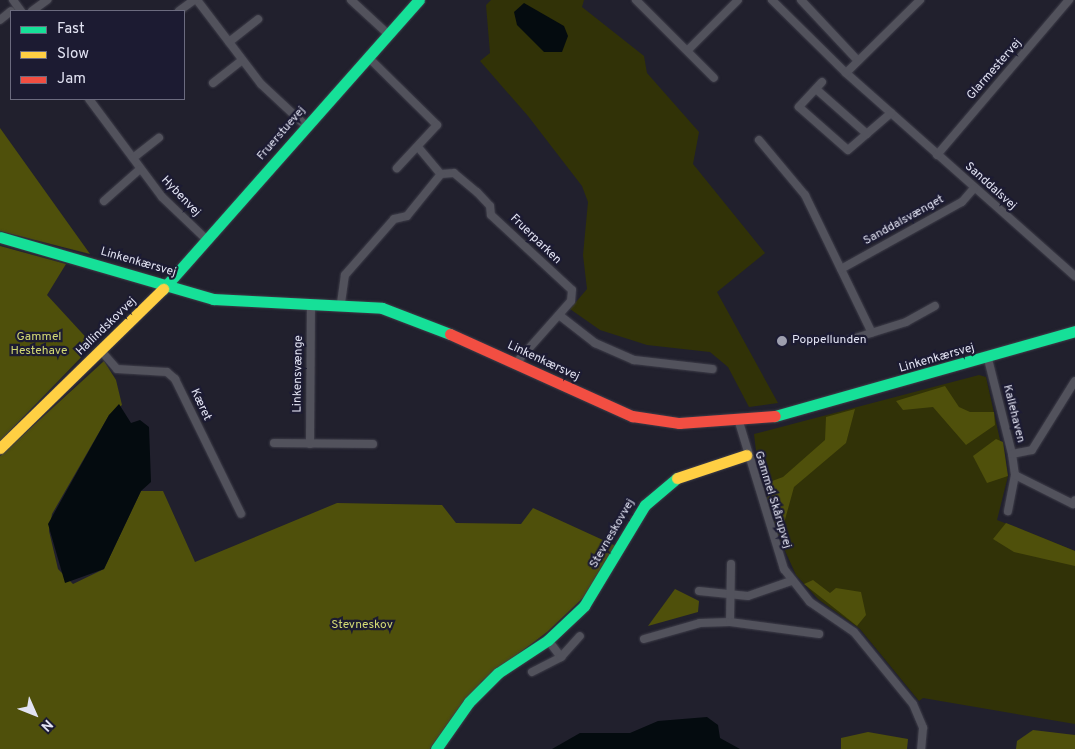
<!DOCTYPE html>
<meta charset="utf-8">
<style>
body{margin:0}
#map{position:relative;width:1075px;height:749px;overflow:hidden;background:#21202d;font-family:Overpass,sans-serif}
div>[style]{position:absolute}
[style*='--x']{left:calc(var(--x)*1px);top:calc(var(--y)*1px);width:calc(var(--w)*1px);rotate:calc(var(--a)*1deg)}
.green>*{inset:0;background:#313207}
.forest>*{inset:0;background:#4f500b}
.water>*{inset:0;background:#040b0f}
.roads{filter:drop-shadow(0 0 1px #3e3d49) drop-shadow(0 0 1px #3e3d49)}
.street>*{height:8px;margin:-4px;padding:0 4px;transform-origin:4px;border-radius:4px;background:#52525c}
.fast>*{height:11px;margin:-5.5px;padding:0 5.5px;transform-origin:5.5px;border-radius:5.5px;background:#16e098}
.slow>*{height:11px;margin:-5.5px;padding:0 5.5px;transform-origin:5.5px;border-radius:5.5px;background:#ffcf43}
.jam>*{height:11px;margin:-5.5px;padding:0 5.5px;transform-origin:5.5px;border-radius:5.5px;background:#f24e42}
.dots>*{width:14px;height:14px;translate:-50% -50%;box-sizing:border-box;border:2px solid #1c1b32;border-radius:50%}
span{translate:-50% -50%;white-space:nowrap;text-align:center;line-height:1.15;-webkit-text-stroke:4.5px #1c1b32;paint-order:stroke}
.street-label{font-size:12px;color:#e2e3f3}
.park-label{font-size:12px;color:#d3d974}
.poi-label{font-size:12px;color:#e2e3f3}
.left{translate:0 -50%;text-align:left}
.legend{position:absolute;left:10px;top:10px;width:175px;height:90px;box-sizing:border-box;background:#1c1b32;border:1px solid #6b6b7f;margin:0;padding:6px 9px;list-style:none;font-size:15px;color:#e2e3f3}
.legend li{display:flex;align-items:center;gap:10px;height:25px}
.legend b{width:25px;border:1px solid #6b6b7f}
.north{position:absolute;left:10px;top:689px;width:50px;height:50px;-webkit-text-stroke:4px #1c1b32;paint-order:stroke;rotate:134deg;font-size:14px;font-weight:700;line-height:20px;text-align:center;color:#e2e3f3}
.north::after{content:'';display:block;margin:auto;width:18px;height:22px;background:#e2e3f3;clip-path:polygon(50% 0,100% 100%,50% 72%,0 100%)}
</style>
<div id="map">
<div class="green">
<i style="clip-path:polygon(491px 0,584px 0,582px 7px,644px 56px,647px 73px,699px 132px,693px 164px,765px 253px,717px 292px,778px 403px,749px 407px,728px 367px,710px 352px,647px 345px,600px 330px,570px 309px,587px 289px,583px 255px,588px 202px,582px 186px,528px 116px,480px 61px,490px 53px,486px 5px)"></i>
<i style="clip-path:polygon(979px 375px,986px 377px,1008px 476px,997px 520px,1075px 551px,1075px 724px,923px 698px,919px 701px,860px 629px,818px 599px,796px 575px,777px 533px,758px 468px,754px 434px)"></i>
</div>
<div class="forest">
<i style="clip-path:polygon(0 128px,90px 254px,0 231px)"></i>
<i style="clip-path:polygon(0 246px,66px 264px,47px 295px,93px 345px,0 441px)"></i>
<i style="clip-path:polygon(104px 361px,116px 380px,122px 405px,109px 415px,52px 514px,49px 531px,58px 569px,73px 584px,104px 569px,141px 491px,163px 491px,195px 562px,337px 503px,442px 505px,456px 523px,521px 524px,533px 508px,616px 546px,587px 594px,547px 632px,482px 681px,430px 749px,0 749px,0 456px)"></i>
<i style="clip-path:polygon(945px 386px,959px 407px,970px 412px,994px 412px,995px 425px,966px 445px,933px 407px,903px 410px,896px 401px)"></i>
<i style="clip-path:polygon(855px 409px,846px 443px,794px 487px,783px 527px,778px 530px,764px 484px,783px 477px,825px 440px,826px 417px)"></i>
<i style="clip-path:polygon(996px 439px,1003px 442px,1008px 476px,987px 483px,973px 456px)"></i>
<i style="clip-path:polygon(1006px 523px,1075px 551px,1075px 566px,1014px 552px,993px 539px)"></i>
<i style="clip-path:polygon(813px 580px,830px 593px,836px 588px,861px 592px,866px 615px,857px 626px,804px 584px)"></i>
<i style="clip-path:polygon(675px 589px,699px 601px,698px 612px,648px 626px)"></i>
<i style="clip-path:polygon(1033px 730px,1075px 735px,1075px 749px,1016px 749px,1017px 741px)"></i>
<i style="clip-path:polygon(868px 732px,908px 739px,907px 749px,841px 749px,841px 738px)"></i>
</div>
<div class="water">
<i style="clip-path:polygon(524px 3px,564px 26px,568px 36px,562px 52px,544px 52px,517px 25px,514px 12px)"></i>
<i style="clip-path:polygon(119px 404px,131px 423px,140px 420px,149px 427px,151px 482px,141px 491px,104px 569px,65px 583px,48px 524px,109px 415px)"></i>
<i style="clip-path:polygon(707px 717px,718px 725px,720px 738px,740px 749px,552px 749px,580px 733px,630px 733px,658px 721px)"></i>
</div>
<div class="roads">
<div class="street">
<i style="--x:13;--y:0;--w:14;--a:54"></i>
<i style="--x:197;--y:0;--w:106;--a:52.7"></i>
<i style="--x:261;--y:84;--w:62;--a:43"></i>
<i style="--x:351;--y:0;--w:50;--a:42.6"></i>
<i style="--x:636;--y:0;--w:110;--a:45"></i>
<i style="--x:772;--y:0;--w:104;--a:44.6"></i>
<i style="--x:846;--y:73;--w:306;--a:41.6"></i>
<i style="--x:801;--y:0;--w:83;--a:46.9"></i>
<i style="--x:32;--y:11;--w:19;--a:-36"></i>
<i style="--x:179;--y:11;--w:19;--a:-36"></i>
<i style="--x:0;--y:20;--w:14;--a:-39"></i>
<i style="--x:229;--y:42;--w:37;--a:-38"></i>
<i style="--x:689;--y:49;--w:69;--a:-45"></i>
<i style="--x:368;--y:57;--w:97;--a:44.6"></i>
<i style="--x:437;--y:125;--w:59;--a:132.9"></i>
<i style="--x:846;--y:73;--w:104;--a:-44.6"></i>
<i style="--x:822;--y:82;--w:34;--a:133"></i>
<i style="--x:799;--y:107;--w:65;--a:41.3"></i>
<i style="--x:848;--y:150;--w:57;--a:-40.7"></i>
<i style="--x:213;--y:83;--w:37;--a:-38"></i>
<i style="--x:816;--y:89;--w:68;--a:41.4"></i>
<i style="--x:89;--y:99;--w:122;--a:53.3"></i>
<i style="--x:162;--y:197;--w:61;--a:43.7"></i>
<i style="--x:759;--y:140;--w:72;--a:50.1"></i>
<i style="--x:805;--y:195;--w:153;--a:64.1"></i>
<i style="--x:418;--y:147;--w:35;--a:50"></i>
<i style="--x:441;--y:174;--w:13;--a:-4"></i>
<i style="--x:454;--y:173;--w:30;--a:40"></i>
<i style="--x:477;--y:192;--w:19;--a:47"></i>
<i style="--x:490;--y:206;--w:9;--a:84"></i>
<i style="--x:491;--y:215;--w:110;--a:42.8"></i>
<i style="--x:572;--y:290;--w:11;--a:95"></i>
<i style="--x:571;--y:301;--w:84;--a:131.6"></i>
<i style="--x:937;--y:155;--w:204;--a:-49.6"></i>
<i style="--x:133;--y:158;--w:33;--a:-38"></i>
<i style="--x:104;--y:201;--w:48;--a:-41.6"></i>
<i style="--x:841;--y:269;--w:138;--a:-29"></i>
<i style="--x:962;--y:202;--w:18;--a:-49"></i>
<i style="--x:341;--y:303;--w:28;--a:-82"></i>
<i style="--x:345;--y:275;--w:74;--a:-48.8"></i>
<i style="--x:394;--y:219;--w:13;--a:-13"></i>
<i style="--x:407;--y:216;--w:54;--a:-51"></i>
<i style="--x:559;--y:315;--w:46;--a:37.9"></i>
<i style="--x:595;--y:343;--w:43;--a:23.6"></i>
<i style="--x:634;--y:360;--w:79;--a:6.6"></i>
<i style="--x:849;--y:340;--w:60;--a:-17.5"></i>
<i style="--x:906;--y:322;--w:33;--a:-29"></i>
<i style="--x:103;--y:353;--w:21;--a:49"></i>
<i style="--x:117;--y:369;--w:50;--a:3.4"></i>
<i style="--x:167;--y:372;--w:11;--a:41"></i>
<i style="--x:175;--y:379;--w:150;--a:63.9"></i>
<i style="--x:988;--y:359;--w:98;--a:75.8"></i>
<i style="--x:1012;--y:454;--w:21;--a:82"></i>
<i style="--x:1015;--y:475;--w:37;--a:101"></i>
<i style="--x:739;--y:422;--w:154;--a:73"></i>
<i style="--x:784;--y:569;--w:42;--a:51.8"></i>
<i style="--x:810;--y:602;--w:53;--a:34.3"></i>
<i style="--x:854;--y:632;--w:93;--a:50.7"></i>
<i style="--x:913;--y:704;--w:26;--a:67"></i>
<i style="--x:923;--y:728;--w:21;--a:95"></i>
<i style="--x:274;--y:443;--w:99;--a:0.6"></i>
<i style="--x:310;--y:444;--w:140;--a:-89.6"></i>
<i style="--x:1012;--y:454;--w:20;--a:-11"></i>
<i style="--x:1032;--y:450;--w:81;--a:-58.1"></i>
<i style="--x:1015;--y:475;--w:65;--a:26.6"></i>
<i style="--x:1073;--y:504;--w:4;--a:-63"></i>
<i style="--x:699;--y:591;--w:49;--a:5.8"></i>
<i style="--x:748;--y:596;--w:46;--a:-19.2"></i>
<i style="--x:730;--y:622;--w:58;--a:-89"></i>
<i style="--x:644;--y:639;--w:58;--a:-15.9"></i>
<i style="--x:700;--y:623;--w:30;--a:-2"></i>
<i style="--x:730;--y:622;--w:90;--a:7.7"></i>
<i style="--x:548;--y:640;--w:21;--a:53"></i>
<i style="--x:532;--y:672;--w:33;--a:-27"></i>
<i style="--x:561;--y:657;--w:28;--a:-48"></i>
</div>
<div class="fast">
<i style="--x:0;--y:237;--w:222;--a:16.2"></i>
<i style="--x:213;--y:299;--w:169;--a:3"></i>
<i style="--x:382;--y:308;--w:73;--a:20.9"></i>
<i style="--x:163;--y:289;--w:386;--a:-48.5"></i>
<i style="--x:775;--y:416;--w:312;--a:-15.8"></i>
<i style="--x:436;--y:749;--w:57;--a:-54.9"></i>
<i style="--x:469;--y:702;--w:41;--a:-45"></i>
<i style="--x:498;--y:673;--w:60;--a:-33.4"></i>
<i style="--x:548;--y:640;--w:50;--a:-43.4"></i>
<i style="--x:584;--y:606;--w:118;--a:-58.9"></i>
<i style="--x:645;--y:505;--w:42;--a:-40.2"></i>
</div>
<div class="slow">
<i style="--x:0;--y:448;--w:228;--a:-44.3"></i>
<i style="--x:677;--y:478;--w:73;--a:-18.4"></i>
</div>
<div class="jam">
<i style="--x:450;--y:334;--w:200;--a:24.3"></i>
<i style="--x:632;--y:416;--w:48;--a:8.5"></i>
<i style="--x:679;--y:423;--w:96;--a:-4.2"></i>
</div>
</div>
<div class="dots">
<i style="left:782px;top:341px;background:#9e9fae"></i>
</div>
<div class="street-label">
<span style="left:995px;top:70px;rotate:-49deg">Glarmestervej</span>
<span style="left:282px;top:134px;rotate:-49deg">Fruerstuevej</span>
<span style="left:990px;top:187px;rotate:42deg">Sanddalsvej</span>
<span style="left:180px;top:197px;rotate:46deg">Hybenvej</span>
<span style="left:904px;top:221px;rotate:-29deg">Sanddalsvænget</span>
<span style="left:535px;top:240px;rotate:44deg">Fruerparken</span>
<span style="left:138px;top:263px;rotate:16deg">Linkenkærsvej</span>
<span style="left:107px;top:327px;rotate:-44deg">Hallindskovvej</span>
<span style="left:937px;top:359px;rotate:-16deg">Linkenkærsvej</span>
<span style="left:543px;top:362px;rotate:25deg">Linkenkærsvej</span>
<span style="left:299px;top:374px;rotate:-89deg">Linkensvænge</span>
<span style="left:200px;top:405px;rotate:65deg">Kæret</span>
<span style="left:1013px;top:414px;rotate:76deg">Kallehaven</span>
<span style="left:772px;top:500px;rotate:73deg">Gammel Skårupvej</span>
<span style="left:613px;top:534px;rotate:-60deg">Stevneskovvej</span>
</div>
<div class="park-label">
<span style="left:39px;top:345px">Gammel<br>Hestehave</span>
<span style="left:362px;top:626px">Stevneskov</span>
</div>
<div class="poi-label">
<span class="left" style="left:792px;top:341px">Poppellunden</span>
</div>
<ul class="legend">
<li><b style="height:6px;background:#16e098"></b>Fast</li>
<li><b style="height:6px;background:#ffcf43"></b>Slow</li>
<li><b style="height:6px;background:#f24e42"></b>Jam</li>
</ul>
<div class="north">N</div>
</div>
